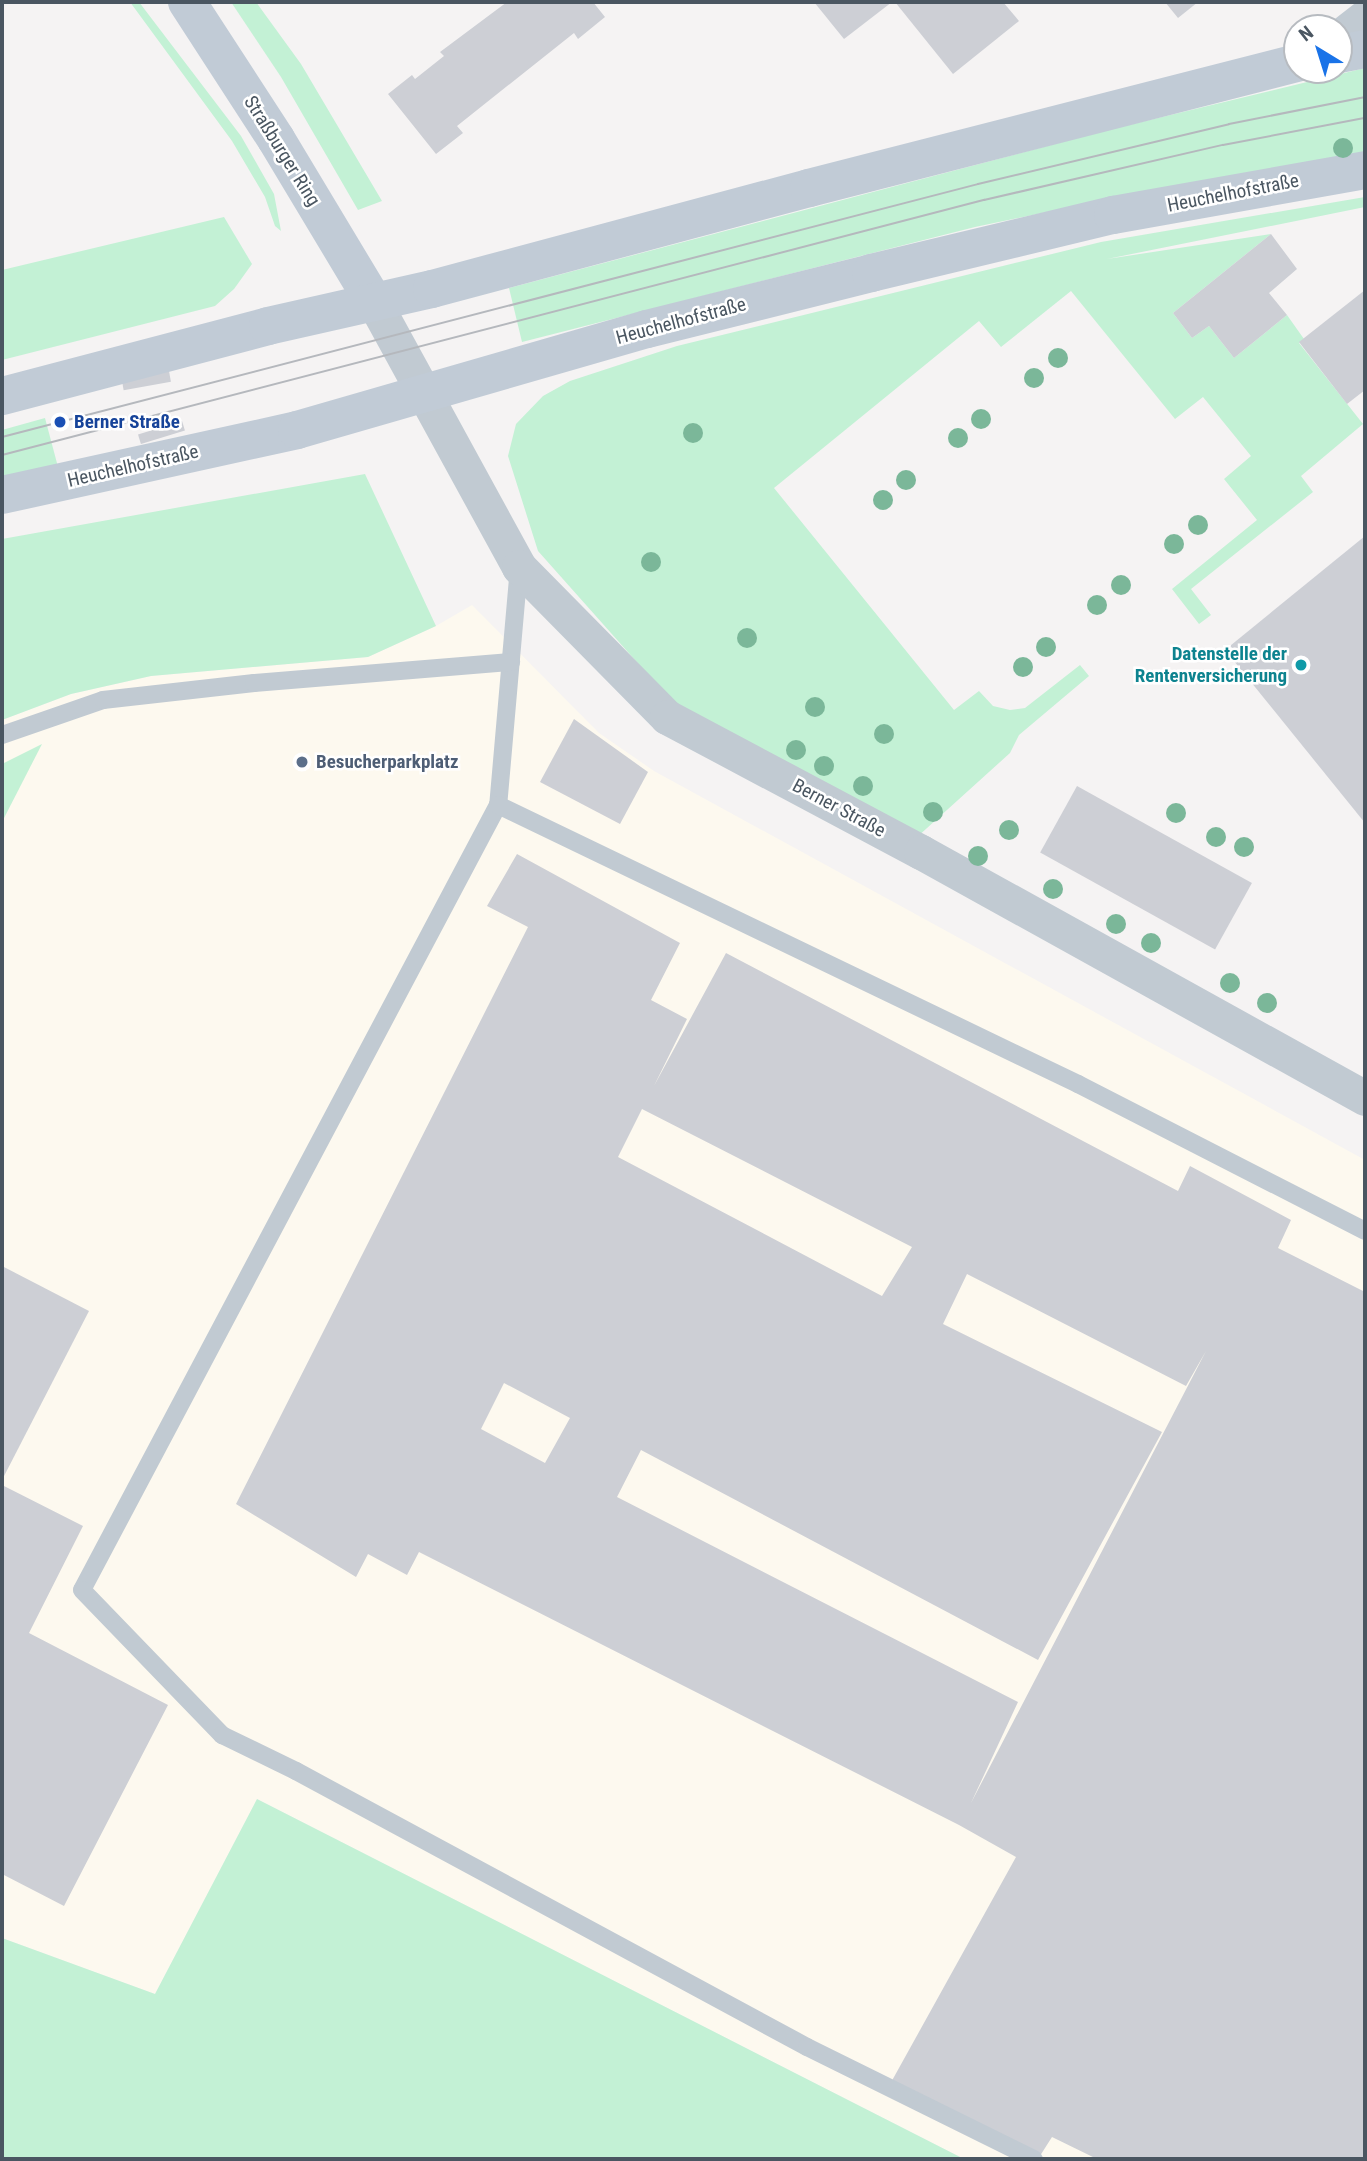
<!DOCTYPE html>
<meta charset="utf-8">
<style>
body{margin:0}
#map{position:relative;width:1367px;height:2161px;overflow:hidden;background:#f5f3f3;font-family:"Roboto Condensed",sans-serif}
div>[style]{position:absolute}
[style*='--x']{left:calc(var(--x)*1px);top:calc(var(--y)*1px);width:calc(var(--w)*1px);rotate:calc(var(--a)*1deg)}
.commercial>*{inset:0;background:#fdf9ef}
.green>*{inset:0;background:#c3f1d5}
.building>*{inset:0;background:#cdcfd5;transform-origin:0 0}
.lane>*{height:18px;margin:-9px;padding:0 9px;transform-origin:9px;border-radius:9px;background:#c1cad2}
.street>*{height:35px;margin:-17.5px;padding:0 17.5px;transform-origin:17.5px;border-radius:17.5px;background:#c1cad2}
.secondary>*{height:38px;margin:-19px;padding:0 19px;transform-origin:19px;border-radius:19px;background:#c1cbd6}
.tram>*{height:2px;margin:-1px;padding:0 1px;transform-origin:1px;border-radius:1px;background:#b5b8bd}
.trees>*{width:20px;height:20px;margin:-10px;border-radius:50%;background:#7bb799}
.dots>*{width:19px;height:19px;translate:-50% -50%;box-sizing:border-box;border:4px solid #fff;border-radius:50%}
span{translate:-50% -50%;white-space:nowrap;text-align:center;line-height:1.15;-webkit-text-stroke:5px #fff;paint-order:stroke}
.street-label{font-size:19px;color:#4a5661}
.transit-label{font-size:19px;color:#164399;font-weight:700}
.left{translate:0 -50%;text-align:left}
.culture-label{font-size:19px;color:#0d838f;font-weight:700}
.right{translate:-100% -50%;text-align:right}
.service-label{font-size:19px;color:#4e5e75;font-weight:700}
.frame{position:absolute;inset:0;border:4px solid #4a5661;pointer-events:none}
.north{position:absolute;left:1283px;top:14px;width:70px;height:70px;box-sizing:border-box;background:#fff;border:2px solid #b7bbc0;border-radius:50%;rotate:322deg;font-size:19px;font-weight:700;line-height:28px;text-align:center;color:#4a5661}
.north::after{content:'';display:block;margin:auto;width:24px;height:32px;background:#1a73e8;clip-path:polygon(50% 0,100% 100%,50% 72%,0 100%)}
</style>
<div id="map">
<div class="commercial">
<i style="clip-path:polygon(472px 605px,599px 733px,654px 771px,1365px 1160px,1365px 2159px,964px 2159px,257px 1799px,155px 1994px,2px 1938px,2px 720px,71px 694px,151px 676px,368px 657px,436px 626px)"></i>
</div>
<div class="green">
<i style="clip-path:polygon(130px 2px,139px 2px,241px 136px,274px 194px,281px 231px,275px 226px,265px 197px,232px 141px)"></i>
<i style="clip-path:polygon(231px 2px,256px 2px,301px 64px,382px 201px,358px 210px,281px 77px)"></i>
<i style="clip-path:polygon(1365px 68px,1365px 153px,1137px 193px,975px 227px,522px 342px,509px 288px,1108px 130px)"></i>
<i style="clip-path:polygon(1365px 197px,1365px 207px,1107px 259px,1271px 234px,1173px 313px,1192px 338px,1209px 326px,1234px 358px,1287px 315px,1304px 339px,1299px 343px,1363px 424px,1301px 476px,1313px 492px,1191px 589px,1211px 615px,1199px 624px,1172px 589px,1257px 520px,1224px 479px,1251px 456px,1203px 397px,1175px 419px,1071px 291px,1001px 347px,979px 321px,774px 488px,954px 710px,979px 691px,993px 706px,1010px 710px,1025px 708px,1080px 665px,1089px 676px,1019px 735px,1010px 753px,916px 838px,675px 705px,538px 551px,508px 456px,516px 424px,543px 396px,570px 381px,677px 346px,1101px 242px)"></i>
<i style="clip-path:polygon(224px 217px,252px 264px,234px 289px,215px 306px,2px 360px,2px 270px)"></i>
<i style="clip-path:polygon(45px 418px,58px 467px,2px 480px,2px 430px)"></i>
<i style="clip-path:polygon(365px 474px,436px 626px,368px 657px,151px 676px,71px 694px,2px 720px,2px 539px)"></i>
<i style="clip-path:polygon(42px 744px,2px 822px,2px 764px)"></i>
<i style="clip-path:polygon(257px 1799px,964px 2159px,2px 2159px,2px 1938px,155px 1994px)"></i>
</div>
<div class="building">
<i style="clip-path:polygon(507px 2px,593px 2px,605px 17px,578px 39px,574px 33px,457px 126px,463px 133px,436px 154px,388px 94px,412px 75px,415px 79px,444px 56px,440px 52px)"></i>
<i style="clip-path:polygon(814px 2px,892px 2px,844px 39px)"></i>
<i style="clip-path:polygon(895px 2px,1003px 2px,1019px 21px,953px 74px)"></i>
<i style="clip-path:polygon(1165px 2px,1198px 2px,1178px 18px)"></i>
<i style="clip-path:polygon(1271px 234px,1297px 269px,1269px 293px,1287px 315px,1234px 358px,1209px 326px,1192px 338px,1173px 313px)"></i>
<i style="clip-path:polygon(1365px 290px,1365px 390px,1347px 404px,1299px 342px)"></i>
<i style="left:169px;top:371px;width:11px;height:48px;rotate:80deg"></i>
<i style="left:182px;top:421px;width:10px;height:46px;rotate:73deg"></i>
<i style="clip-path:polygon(1365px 536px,1365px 823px,1225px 650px)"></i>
<i style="clip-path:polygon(574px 719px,648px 772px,620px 824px,540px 782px)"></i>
<i style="left:1077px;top:786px;width:200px;height:76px;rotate:29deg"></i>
<i style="clip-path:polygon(evenodd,517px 854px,680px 943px,651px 1000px,687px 1019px,654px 1086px,726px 953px,1178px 1191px,1190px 1166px,1291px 1220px,1278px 1248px,1365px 1292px,1365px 2159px,1097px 2159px,1052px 2137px,1038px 2159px,889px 2086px,1016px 1857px,959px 1825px,419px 1552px,407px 1575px,368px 1554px,356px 1577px,236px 1504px,528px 927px,487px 906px,517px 854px,642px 1109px,912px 1247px,882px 1296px,618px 1157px,642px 1109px,517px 854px,967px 1274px,1186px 1386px,1206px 1351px,971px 1803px,1018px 1702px,617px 1497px,641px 1450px,1038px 1660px,1162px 1432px,943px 1324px,967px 1274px,517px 854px,504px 1383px,570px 1418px,545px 1463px,481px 1429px,504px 1383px)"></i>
<i style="clip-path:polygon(2px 1266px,89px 1311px,2px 1480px)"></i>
<i style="clip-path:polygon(2px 1485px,83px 1526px,29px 1633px,168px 1705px,64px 1906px,2px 1874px)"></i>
</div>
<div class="lane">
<i style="--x:519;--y:567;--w:239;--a:95"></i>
<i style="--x:498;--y:805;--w:888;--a:117.92"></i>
<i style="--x:82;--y:1590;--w:202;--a:46"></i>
<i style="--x:222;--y:1735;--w:82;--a:25.9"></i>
<i style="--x:296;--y:1771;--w:581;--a:28.37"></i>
<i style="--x:807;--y:2047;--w:253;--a:26.3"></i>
<i style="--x:2;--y:735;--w:107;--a:-19.1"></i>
<i style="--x:103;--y:700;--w:152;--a:-6.4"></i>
<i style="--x:254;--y:683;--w:258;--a:-4.7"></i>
<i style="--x:498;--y:805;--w:644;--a:25.69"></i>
<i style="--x:1078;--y:1084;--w:322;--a:27.1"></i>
</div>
<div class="street">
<i style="--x:1339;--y:37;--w:33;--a:-38"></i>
<i style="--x:374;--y:302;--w:302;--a:61.3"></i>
<i style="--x:519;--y:567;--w:211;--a:45.4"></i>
<i style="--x:667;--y:717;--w:288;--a:28"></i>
<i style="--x:921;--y:852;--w:508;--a:28.99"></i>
</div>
<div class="secondary">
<i style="--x:187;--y:2;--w:163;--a:57"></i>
<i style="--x:276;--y:139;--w:190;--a:59"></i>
<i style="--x:1339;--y:54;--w:26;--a:-11"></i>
<i style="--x:2;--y:396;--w:275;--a:-14.7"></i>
<i style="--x:268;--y:326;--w:168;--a:-12.7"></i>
<i style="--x:432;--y:289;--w:390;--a:-15"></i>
<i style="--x:809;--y:188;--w:504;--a:-14.37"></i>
<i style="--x:2;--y:495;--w:302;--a:-12.4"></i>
<i style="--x:297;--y:430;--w:364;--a:-16.1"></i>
<i style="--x:647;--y:329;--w:231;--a:-14"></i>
<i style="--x:871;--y:273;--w:249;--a:-13.5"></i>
<i style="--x:1113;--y:215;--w:256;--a:-10.1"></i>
</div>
<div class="tram">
<i style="--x:2;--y:437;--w:1008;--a:-14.53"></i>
<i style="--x:978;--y:184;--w:258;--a:-13.4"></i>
<i style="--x:1229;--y:124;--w:139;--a:-11.2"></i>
<i style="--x:2;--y:455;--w:1015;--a:-14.56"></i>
<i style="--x:984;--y:200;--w:245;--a:-13"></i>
<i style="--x:1223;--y:145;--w:145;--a:-10.8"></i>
</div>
<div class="trees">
<i style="left:1343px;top:148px"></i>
<i style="left:1058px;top:358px"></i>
<i style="left:1034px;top:378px"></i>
<i style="left:981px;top:419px"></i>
<i style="left:693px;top:433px"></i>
<i style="left:958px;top:438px"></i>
<i style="left:906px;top:480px"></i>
<i style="left:883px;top:500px"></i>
<i style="left:1198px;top:525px"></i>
<i style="left:1174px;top:544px"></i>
<i style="left:651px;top:562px"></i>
<i style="left:1121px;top:585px"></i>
<i style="left:1097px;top:605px"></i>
<i style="left:747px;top:638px"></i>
<i style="left:1046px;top:647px"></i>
<i style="left:1023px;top:667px"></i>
<i style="left:815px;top:707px"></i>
<i style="left:884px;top:734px"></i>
<i style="left:796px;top:750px"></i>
<i style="left:824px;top:766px"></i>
<i style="left:863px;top:786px"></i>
<i style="left:933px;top:812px"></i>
<i style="left:1176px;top:813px"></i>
<i style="left:1009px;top:830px"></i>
<i style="left:1216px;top:837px"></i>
<i style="left:1244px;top:847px"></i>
<i style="left:978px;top:856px"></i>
<i style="left:1053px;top:889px"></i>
<i style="left:1116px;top:924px"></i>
<i style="left:1151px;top:943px"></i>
<i style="left:1230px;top:983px"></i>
<i style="left:1267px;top:1003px"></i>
</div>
<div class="dots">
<i style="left:60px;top:422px;background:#1a4fb4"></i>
<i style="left:1301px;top:665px;background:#0f9aa8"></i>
<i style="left:302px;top:762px;background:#5c6f8a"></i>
</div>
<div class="street-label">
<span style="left:282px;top:151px;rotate:58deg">Straßburger Ring</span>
<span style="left:1233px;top:193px;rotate:-11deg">Heuchelhofstraße</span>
<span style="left:681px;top:321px;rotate:-15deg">Heuchelhofstraße</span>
<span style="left:133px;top:466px;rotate:-13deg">Heuchelhofstraße</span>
<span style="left:839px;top:808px;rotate:28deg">Berner Straße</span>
</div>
<div class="transit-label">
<span class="left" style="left:74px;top:422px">Berner Straße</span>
</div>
<div class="culture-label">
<span class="right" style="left:1287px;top:665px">Datenstelle der<br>Rentenversicherung</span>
</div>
<div class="service-label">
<span class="left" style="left:316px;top:762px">Besucherparkplatz</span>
</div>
<div class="frame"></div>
<div class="north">N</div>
</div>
